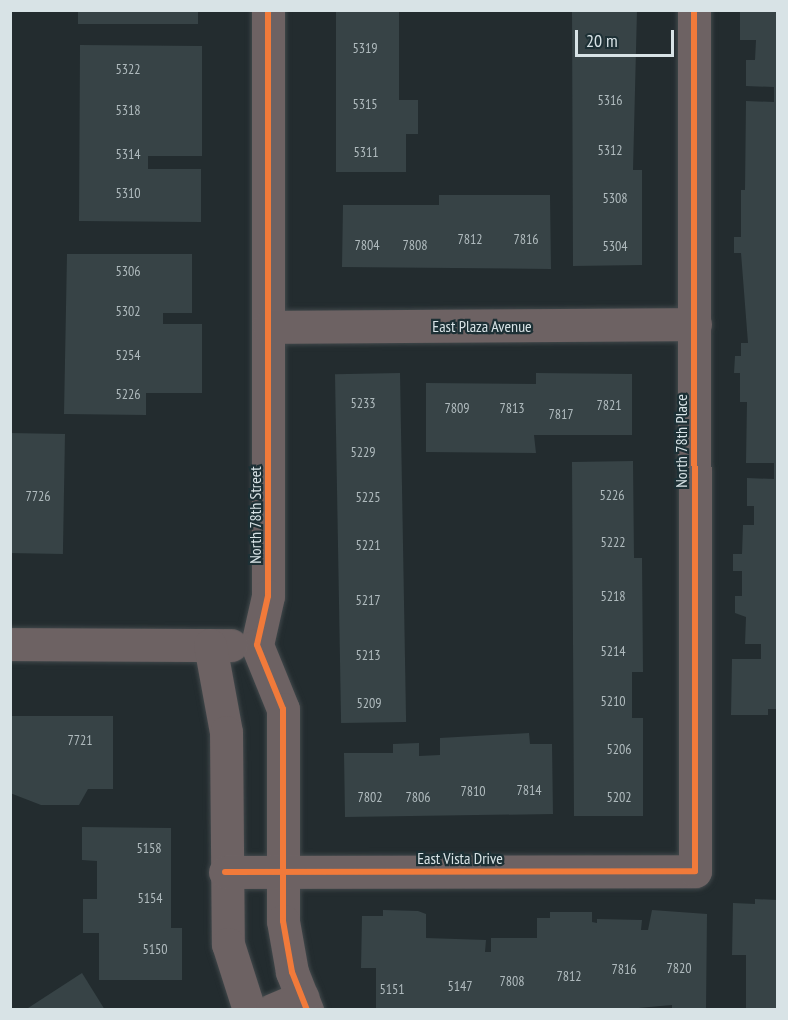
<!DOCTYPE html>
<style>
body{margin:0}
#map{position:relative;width:788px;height:1020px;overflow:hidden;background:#232c2f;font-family:"PT Sans Narrow",sans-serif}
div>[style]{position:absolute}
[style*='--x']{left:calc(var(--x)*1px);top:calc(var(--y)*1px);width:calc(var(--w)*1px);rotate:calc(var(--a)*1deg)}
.building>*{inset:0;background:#374346;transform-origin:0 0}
.roads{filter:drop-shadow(0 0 2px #41484b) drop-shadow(0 0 2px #41484b)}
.street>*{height:33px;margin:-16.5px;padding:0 16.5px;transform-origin:16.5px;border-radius:16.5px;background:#6d6263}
.cycleway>*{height:6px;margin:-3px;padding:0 3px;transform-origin:3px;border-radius:3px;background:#f17a3a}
span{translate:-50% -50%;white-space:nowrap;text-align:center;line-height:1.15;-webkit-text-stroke:4.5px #1d3035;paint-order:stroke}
.number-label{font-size:14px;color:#b0bbbe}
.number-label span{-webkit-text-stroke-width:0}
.street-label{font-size:16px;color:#d8e3e6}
.frame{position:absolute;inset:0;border:12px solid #d8e3e6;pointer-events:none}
.scale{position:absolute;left:575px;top:30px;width:99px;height:27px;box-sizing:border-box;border:3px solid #d8e3e6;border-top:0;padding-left:8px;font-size:18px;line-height:21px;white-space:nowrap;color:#d8e3e6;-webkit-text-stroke:4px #1d3035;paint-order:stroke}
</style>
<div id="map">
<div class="building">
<i style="left:78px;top:10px;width:120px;height:14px"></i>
<i style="clip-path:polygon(336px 10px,399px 10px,399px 100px,418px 100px,418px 134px,406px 134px,406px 172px,336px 172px)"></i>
<i style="clip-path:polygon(572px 10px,637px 10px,633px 170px,642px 170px,642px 265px,573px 266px)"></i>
<i style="clip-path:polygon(740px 10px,778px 10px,778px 709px,768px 709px,768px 715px,731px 715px,732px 659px,761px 659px,761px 644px,745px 644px,746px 617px,735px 613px,735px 596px,742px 596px,742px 571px,733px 571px,733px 554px,742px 554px,743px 525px,754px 525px,754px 506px,747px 506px,747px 478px,774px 479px,774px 463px,746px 463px,747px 402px,740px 402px,740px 373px,734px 373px,735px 356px,741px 356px,741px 343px,748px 343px,741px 253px,734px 253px,734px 237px,741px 237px,741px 190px,745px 190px,746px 101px,774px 102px,774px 87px,746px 86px,746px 60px,755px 60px,756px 40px,740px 40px)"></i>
<i style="clip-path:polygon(80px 45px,202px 46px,202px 156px,148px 156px,148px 169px,201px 169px,201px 222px,79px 221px)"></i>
<i style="clip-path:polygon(439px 195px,550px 195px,551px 269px,342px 267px,343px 205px,439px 205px)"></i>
<i style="clip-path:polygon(67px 254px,192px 254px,192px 313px,163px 313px,163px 324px,202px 324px,202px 393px,146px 393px,146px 415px,64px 414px)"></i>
<i style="left:400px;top:373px;width:349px;height:65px;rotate:89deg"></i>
<i style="clip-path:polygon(536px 373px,632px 374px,632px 435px,534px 435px,536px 453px,426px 452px,426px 383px,536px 384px)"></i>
<i style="left:10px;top:433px;width:55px;height:120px;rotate:1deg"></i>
<i style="clip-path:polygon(633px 461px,634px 558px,642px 558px,643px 672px,632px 672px,632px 718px,643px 718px,643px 816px,574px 816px,572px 462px)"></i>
<i style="clip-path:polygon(10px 716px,113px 716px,113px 789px,88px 789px,79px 805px,41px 805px,10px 793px)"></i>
<i style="clip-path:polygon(529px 733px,530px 744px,552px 744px,553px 814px,345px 817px,344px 753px,393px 753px,393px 744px,419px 743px,419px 756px,440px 755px,440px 738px)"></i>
<i style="clip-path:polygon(82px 827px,171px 828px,171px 928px,182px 928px,182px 980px,99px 980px,99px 933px,83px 933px,83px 899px,97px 899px,97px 861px,82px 860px)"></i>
<i style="clip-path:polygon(755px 899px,778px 900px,776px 1010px,746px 1009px,746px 955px,732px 955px,733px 903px,755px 904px)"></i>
<i style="clip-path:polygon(383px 910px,418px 911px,426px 914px,426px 938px,486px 940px,485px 952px,491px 952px,491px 938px,537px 938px,537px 918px,550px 918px,550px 912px,592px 912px,592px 922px,597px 923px,597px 919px,642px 920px,641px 930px,648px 930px,652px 910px,707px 914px,706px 1010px,672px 1010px,672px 1005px,616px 1010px,376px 1010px,376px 968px,361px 968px,362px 916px,383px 916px)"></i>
<i style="clip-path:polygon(82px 973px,105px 1010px,25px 1010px)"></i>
</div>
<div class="roads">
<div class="street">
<i style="--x:268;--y:10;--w:586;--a:90"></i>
<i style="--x:268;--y:596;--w:50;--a:102.7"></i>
<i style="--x:257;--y:645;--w:69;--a:67.9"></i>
<i style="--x:283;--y:709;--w:212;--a:90"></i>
<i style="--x:283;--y:921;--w:52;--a:80"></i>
<i style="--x:292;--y:972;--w:41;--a:68.5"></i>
<i style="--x:269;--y:327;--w:426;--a:-0.4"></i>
<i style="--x:10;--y:644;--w:221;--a:0.3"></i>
<i style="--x:210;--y:645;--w:88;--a:79.6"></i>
<i style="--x:226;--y:732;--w:212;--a:89.5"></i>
<i style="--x:228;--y:944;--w:69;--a:72.3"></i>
<i style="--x:225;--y:872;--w:470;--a:-0.1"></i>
<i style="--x:695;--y:871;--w:861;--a:-90.07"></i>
<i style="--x:272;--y:1010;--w:33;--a:-23"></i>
</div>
</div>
<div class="cycleway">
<i style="--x:268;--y:10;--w:586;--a:90"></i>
<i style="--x:268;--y:596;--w:50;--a:102.7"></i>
<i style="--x:257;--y:645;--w:69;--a:67.9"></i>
<i style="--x:283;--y:709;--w:212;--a:90"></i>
<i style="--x:283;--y:921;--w:52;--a:80"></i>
<i style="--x:292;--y:972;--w:41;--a:68.5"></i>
<i style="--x:225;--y:872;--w:470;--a:-0.1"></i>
<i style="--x:695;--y:871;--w:861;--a:-90.07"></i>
</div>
<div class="number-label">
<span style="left:365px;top:48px">5319</span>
<span style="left:128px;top:69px">5322</span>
<span style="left:610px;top:100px">5316</span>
<span style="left:365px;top:104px">5315</span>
<span style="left:128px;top:110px">5318</span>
<span style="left:610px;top:150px">5312</span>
<span style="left:366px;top:152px">5311</span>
<span style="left:128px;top:154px">5314</span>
<span style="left:128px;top:193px">5310</span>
<span style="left:615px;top:198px">5308</span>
<span style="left:470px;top:239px">7812</span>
<span style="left:526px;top:239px">7816</span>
<span style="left:367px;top:245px">7804</span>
<span style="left:415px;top:245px">7808</span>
<span style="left:615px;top:246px">5304</span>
<span style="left:128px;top:271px">5306</span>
<span style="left:128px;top:311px">5302</span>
<span style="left:128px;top:355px">5254</span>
<span style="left:128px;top:394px">5226</span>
<span style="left:363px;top:403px">5233</span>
<span style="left:609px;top:405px">7821</span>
<span style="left:457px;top:408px">7809</span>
<span style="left:512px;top:408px">7813</span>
<span style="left:561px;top:414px">7817</span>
<span style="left:363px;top:452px">5229</span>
<span style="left:612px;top:495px">5226</span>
<span style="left:38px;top:496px">7726</span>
<span style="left:368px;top:497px">5225</span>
<span style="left:613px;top:542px">5222</span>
<span style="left:368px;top:545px">5221</span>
<span style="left:613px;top:596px">5218</span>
<span style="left:368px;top:600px">5217</span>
<span style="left:613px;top:651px">5214</span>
<span style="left:368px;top:655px">5213</span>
<span style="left:613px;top:701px">5210</span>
<span style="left:369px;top:703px">5209</span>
<span style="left:80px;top:740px">7721</span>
<span style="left:619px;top:749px">5206</span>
<span style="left:529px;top:790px">7814</span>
<span style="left:473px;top:791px">7810</span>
<span style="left:370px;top:797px">7802</span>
<span style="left:418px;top:797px">7806</span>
<span style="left:619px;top:797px">5202</span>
<span style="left:149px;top:848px">5158</span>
<span style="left:150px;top:898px">5154</span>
<span style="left:155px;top:949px">5150</span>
<span style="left:679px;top:968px">7820</span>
<span style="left:624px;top:969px">7816</span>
<span style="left:569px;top:976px">7812</span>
<span style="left:512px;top:981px">7808</span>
<span style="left:460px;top:986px">5147</span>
<span style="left:392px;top:989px">5151</span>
</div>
<div class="street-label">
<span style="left:482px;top:326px">East Plaza Avenue</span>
<span style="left:681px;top:441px;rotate:-90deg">North 78th Place</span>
<span style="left:255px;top:515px;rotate:-90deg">North 78th Street</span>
<span style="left:460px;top:858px">East Vista Drive</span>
</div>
<div class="frame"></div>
<div class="scale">20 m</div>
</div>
